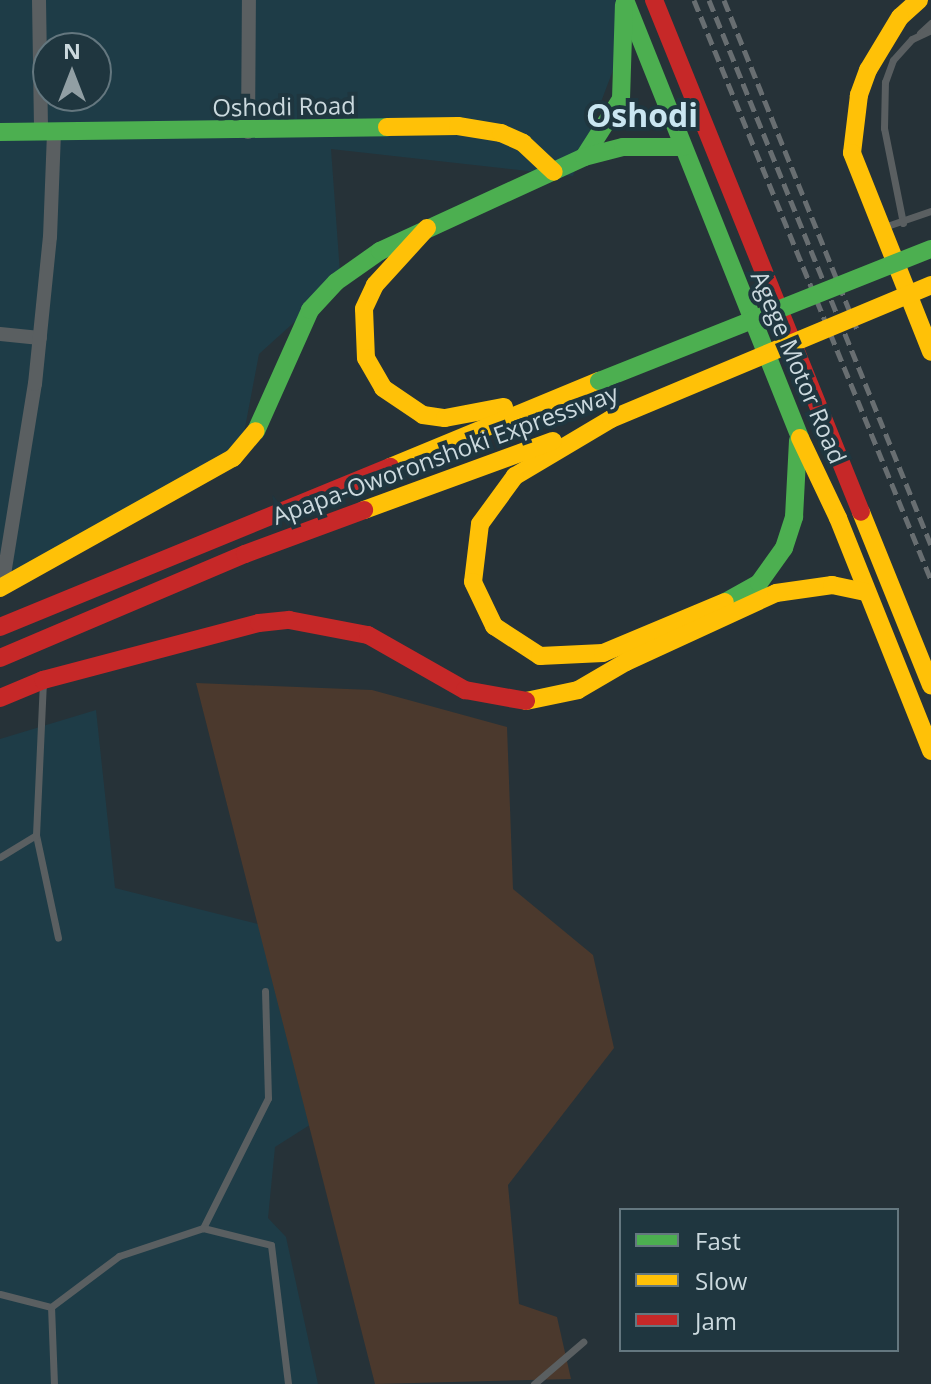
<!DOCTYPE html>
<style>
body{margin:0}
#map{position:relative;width:931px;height:1384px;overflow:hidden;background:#263238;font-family:"Open Sans",sans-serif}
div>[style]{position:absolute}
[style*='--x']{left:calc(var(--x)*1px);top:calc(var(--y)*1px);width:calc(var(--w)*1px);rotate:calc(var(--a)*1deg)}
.built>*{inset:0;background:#1e3c47}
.green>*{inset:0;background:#4b392d}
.lane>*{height:7px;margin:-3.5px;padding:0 3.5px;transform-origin:3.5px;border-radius:3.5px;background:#5a5f61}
.street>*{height:14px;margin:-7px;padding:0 7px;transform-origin:7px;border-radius:7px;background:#5a5f61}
.fast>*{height:18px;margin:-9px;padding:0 9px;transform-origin:9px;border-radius:9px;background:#4caf50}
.slow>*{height:18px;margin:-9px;padding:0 9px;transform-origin:9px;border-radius:9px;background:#ffc107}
.jam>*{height:18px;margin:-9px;padding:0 9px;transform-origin:9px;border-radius:9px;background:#c62828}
.rail>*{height:5px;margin-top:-2.5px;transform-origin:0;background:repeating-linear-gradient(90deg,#686e71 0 12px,transparent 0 18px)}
.fast-bridge>*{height:18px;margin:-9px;padding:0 9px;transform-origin:9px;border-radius:9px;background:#4caf50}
.slow-bridge>*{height:18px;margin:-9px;padding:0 9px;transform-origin:9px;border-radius:9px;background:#ffc107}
span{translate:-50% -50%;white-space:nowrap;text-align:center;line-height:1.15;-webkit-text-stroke:8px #1f363f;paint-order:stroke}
.street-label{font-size:24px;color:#cbd9de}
.district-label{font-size:32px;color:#cae6f1;font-weight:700}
.legend{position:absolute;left:619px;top:1208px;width:280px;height:144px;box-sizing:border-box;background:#1f363f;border:2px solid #64777f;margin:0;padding:10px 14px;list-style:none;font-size:24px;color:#cbd9de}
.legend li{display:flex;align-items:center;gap:16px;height:40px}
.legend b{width:40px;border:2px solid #64777f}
.north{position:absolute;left:32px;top:32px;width:80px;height:80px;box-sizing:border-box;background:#1f363f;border:2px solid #64777f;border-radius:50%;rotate:0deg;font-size:22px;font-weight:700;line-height:32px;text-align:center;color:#cbd9de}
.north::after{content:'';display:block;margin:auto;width:28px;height:36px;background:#919fa4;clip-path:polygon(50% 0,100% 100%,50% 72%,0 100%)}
</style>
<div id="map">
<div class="built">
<i style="clip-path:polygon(evenodd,0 0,628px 0,635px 12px,573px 176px,331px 149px,340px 273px,321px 298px,259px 354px,240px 454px,0 580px,0 0,48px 48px,96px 48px,96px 96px,48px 96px,48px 48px)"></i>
<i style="clip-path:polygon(96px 710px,115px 888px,286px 931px,316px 1121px,275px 1147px,268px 1218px,286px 1237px,318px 1384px,0 1384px,0 739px)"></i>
</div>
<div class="green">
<i style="clip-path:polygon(196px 683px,372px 690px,507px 727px,513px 889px,593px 955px,614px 1048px,508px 1185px,519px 1304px,557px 1317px,571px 1379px,375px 1384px)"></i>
</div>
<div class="lane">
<i style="--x:920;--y:33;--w:15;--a:-42"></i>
<i style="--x:903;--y:223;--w:97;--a:-101.3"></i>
<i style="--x:884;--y:128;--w:46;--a:-88.8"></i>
<i style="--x:885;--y:82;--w:23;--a:-70"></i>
<i style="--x:893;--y:60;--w:28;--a:-48"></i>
<i style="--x:912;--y:39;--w:21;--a:-25"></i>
<i style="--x:884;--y:227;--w:50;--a:-18.8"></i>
<i style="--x:36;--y:835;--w:105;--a:77.9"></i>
<i style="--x:0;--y:857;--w:42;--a:-31.4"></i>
<i style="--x:36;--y:835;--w:153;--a:-87.4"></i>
<i style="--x:203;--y:1228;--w:145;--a:-63.4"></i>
<i style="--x:268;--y:1098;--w:107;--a:-91.6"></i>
<i style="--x:0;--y:1294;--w:53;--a:14.3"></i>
<i style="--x:54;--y:1384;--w:77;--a:-92.2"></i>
<i style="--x:51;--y:1307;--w:85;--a:-36.9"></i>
<i style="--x:119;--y:1256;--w:89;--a:-18.4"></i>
<i style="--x:203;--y:1228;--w:70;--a:14"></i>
<i style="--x:271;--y:1245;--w:140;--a:83"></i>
<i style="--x:534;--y:1384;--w:65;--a:-40.6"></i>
</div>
<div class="street">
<i style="--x:39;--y:0;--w:133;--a:89.1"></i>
<i style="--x:248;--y:132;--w:132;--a:-89.6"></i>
<i style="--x:0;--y:334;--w:40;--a:5.7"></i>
<i style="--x:2;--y:587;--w:206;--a:-80.8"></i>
<i style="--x:35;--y:384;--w:148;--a:-84.2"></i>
<i style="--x:50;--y:237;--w:105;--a:-87.8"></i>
</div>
<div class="fast">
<i style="--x:625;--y:0;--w:472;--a:68.2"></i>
<i style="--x:0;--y:132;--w:387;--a:-0.7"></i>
<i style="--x:584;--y:157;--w:69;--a:-57.5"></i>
<i style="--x:621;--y:99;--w:94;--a:-88.2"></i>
<i style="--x:256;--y:431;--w:133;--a:-65.9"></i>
<i style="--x:310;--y:310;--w:38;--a:-47"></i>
<i style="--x:336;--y:282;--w:54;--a:-35.2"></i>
<i style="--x:380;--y:251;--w:225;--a:-24.7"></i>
<i style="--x:584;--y:157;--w:40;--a:-14.4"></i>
<i style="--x:623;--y:147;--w:60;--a:0"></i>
<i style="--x:725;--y:602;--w:39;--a:-29"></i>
<i style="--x:759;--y:583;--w:43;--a:-54.5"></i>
<i style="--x:784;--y:548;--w:33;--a:-72"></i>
<i style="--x:794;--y:517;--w:77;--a:-87"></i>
</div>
<div class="slow">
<i style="--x:919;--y:0;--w:25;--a:138"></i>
<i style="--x:900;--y:17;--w:62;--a:121.1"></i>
<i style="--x:868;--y:70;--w:27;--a:110"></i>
<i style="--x:859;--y:95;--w:58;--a:96.9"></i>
<i style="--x:852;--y:153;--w:214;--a:68.3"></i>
<i style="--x:387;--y:127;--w:71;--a:-0.8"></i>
<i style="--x:458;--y:126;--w:44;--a:9.2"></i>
<i style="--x:501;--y:133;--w:24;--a:24"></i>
<i style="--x:523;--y:143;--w:42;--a:43.1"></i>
<i style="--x:427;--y:228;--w:77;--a:132.4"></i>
<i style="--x:375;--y:285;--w:26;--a:115"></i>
<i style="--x:364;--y:309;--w:49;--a:87.7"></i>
<i style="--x:366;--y:358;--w:34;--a:60"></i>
<i style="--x:383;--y:388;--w:48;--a:34"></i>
<i style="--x:423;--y:415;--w:22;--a:8"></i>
<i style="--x:445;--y:418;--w:60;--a:-10.6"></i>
<i style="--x:611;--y:419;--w:112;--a:149.3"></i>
<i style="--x:515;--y:476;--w:59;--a:126.1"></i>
<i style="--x:480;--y:524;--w:58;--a:96.9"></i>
<i style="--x:473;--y:582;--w:49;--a:64.5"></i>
<i style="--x:494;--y:626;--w:55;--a:33.1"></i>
<i style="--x:540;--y:656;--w:63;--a:-2.7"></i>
<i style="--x:603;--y:653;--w:132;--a:-22.7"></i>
<i style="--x:800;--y:438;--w:89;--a:64.6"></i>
<i style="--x:838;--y:518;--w:251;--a:68.2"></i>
<i style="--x:390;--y:467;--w:226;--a:-22.4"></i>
<i style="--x:364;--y:510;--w:201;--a:-20.1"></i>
<i style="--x:861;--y:512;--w:187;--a:68"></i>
<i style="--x:0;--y:588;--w:267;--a:-29.2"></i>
<i style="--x:233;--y:458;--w:35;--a:-50"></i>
<i style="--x:526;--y:701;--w:53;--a:-11.9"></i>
<i style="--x:578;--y:690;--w:56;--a:-30.3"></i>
<i style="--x:626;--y:662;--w:165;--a:-24.7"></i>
<i style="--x:776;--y:593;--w:57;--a:-8.1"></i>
<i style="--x:832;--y:585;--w:34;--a:12"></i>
</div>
<div class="jam">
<i style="--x:654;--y:0;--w:552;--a:67.99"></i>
<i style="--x:0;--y:627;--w:422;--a:-22.3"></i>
<i style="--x:0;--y:658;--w:266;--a:-23"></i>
<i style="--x:245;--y:554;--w:127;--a:-20.3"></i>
<i style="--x:0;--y:698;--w:47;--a:-22.7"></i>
<i style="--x:43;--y:680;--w:223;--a:-14.8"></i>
<i style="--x:259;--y:623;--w:30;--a:-6"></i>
<i style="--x:289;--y:620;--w:80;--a:10.8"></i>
<i style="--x:368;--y:635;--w:112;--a:29.6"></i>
<i style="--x:465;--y:690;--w:62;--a:10.2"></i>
</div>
<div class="rail">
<i style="--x:694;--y:0;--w:627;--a:67.77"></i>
<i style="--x:709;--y:0;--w:588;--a:67.84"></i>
<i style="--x:724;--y:0;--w:356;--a:68"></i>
</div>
<div class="fast-bridge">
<i style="--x:599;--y:381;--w:357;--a:-21.7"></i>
</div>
<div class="slow-bridge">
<i style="--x:611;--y:419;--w:347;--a:-22.7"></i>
</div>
<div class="street-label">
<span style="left:284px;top:106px;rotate:-1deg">Oshodi Road</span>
<span style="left:799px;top:367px;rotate:67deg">Agege Motor Road</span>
<span style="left:445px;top:454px;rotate:-20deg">Apapa-Oworonshoki Expressway</span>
</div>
<div class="district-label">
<span style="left:642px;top:115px">Oshodi</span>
</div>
<ul class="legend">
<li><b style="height:10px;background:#4caf50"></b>Fast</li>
<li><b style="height:10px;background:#ffc107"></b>Slow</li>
<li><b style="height:10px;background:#c62828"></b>Jam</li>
</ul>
<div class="north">N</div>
</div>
